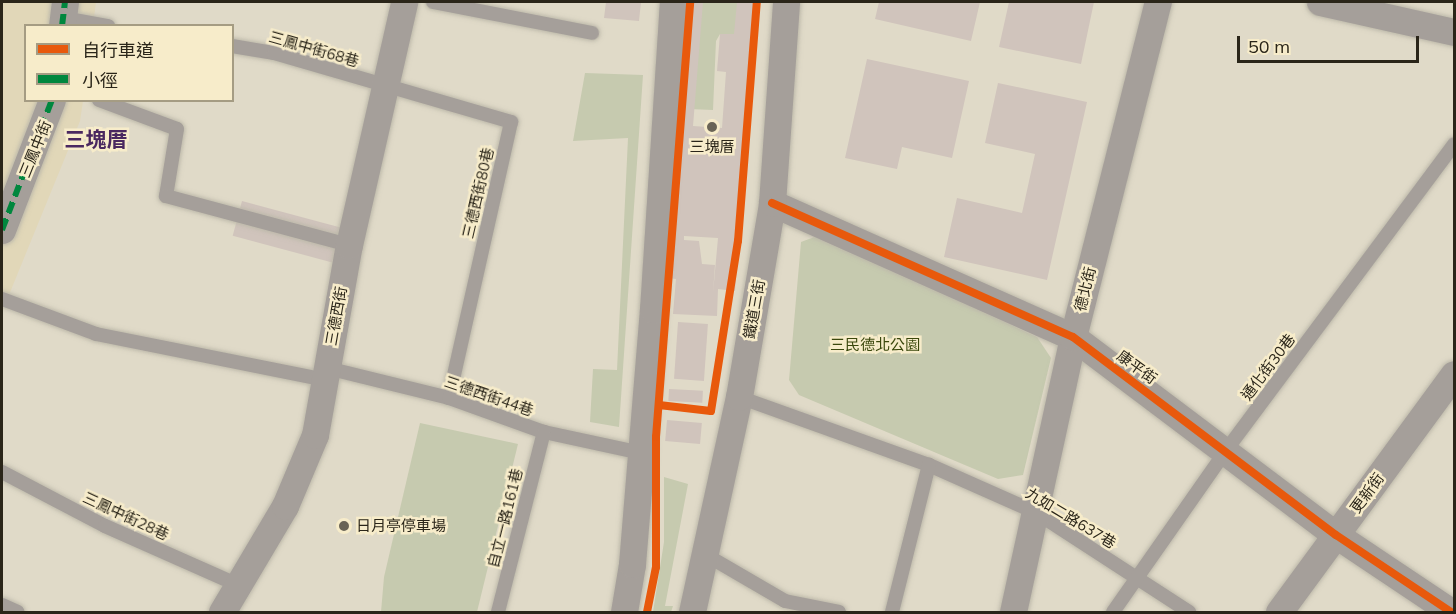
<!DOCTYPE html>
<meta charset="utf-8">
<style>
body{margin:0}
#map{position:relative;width:1456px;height:614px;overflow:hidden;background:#e0dac8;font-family:Mulish,"Noto Sans TC",sans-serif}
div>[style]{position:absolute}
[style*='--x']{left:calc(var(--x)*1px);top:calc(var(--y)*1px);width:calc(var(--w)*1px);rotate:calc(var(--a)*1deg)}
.built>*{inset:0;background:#e1d7b8}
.green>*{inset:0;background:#c6caaf}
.building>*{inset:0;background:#d0c4bc;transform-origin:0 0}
.roads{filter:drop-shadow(0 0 2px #bdb9aa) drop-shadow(0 0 2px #bdb9aa)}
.lane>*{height:14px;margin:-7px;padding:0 7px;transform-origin:7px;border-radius:7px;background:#a59f9a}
.street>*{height:27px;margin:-13.5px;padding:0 13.5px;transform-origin:13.5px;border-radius:13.5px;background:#a59f9a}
.quiet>*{height:6px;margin-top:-3px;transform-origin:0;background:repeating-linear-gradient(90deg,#00873e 0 12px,transparent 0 18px)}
.cycleway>*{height:8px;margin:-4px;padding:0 4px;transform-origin:4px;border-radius:4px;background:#e8590c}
.dots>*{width:16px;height:16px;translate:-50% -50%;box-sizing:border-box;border:3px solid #f7ecca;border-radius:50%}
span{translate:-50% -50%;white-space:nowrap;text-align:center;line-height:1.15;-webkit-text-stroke:5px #f7ecca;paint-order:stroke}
.street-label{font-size:15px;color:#2a2519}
.poi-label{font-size:15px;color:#2a2519}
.left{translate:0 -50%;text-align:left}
.park-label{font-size:15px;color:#3b480d}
.district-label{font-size:21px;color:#4a2860;font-weight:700}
.frame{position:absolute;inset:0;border:3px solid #2a2519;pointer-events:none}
.legend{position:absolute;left:24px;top:24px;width:210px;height:78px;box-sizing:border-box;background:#f7ecca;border:2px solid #a59c83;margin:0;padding:8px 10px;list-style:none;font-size:18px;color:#2a2519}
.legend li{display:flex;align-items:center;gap:12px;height:30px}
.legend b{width:30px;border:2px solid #a59c83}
.scale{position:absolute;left:1237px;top:36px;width:182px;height:27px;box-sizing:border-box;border:3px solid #2a2519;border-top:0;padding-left:8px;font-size:18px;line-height:21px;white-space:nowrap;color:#2a2519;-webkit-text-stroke:4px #f7ecca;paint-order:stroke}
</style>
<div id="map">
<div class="built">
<i style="clip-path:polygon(2px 2px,96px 2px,93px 25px,26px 26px,26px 100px,83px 101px,80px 121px,2px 312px)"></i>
</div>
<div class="green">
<i style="clip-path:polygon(696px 2px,748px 2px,746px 35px,720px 34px,716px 41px,713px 110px,689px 109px)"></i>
<i style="clip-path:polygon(585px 73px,643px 75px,619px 427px,590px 422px,593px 369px,617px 370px,628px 138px,573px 141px)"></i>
<i style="clip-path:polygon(820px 235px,1037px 337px,1051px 358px,1023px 475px,998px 479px,799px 395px,789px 380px,801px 242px)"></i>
<i style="clip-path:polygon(420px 423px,518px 444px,477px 612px,381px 612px,384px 577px)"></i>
<i style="clip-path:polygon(664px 477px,688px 484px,665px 606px,673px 606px,671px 612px,653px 612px,664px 542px)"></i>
</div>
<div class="building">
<i style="clip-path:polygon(606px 2px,641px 2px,639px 21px,604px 18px)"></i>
<i style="clip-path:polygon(evenodd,682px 2px,703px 2px,693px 126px,722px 128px,726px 72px,717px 71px,720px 34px,734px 34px,737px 2px,758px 2px,735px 291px,718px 289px,717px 316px,673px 314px,676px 279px,660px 277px,682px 2px,684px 236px,718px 238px,713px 293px,715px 265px,702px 264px,699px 241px,684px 240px,684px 236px)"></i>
<i style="clip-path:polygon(879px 2px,980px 2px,971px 41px,875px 19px)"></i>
<i style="clip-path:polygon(1009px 2px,1094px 2px,1081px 64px,999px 47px)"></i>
<i style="clip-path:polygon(867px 59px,969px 81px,952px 158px,902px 147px,897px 169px,845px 158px)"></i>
<i style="clip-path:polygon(998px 83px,1087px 102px,1047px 280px,944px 257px,957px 198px,1022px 213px,1035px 154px,985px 143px)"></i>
<i style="left:242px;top:201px;width:103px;height:36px;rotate:15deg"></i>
<i style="left:678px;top:322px;width:30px;height:57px;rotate:4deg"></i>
<i style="left:669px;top:389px;width:34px;height:12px;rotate:3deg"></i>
<i style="left:667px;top:420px;width:35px;height:21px;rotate:5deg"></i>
</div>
<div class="roads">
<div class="lane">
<i style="--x:433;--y:2;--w:162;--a:11"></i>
<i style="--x:63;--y:18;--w:46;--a:10.1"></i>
<i style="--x:232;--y:46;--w:43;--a:9.5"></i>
<i style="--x:274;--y:53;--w:247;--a:16.2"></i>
<i style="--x:511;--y:122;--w:283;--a:102.7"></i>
<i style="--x:99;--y:100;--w:83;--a:20.4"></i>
<i style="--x:177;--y:129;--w:68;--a:99.3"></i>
<i style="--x:166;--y:196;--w:189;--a:15"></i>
<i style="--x:2;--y:299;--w:100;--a:20.4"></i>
<i style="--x:96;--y:334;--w:230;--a:11.3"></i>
<i style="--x:327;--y:368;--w:126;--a:13.8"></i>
<i style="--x:449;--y:398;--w:101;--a:19.7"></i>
<i style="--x:544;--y:432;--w:99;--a:12.2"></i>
<i style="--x:739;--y:397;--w:202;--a:19.7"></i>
<i style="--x:929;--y:465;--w:116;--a:23.9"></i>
<i style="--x:1035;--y:512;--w:184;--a:33"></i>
<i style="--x:2;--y:472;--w:116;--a:27.7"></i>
<i style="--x:105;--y:526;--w:145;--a:23.9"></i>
<i style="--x:706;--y:555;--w:91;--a:30.2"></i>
<i style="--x:785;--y:601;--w:55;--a:11.5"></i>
<i style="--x:2;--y:605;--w:17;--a:24"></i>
<i style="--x:498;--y:612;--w:186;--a:-75.7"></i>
<i style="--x:892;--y:612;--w:152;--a:-75.9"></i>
<i style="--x:1113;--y:612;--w:199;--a:-55"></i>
<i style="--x:1227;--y:449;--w:380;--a:-53.3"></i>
</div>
<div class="street">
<i style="--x:1320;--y:2;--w:137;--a:12.6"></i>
<i style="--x:62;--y:26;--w:24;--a:-83"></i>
<i style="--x:772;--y:203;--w:329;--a:24"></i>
<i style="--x:1073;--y:337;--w:329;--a:37"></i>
<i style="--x:1336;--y:535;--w:138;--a:33.8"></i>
<i style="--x:2;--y:230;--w:139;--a:-69"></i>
<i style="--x:222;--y:612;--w:123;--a:-59.3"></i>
<i style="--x:285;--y:506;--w:77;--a:-67.1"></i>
<i style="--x:315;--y:435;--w:193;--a:-79.9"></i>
<i style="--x:349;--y:245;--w:249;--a:-77.2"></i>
<i style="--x:624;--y:612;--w:49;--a:-80.5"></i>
<i style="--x:632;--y:564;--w:256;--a:-85.3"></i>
<i style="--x:653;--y:309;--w:308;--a:-86.3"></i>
<i style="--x:692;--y:612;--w:220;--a:-77.7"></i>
<i style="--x:739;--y:397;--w:197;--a:-80.3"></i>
<i style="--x:772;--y:203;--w:201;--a:-86"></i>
<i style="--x:1013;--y:612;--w:281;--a:-77.7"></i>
<i style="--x:1073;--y:337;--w:346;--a:-75.8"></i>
<i style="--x:1279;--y:612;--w:295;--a:-53.7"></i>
</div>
</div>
<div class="quiet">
<i style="--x:62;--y:26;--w:24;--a:-83"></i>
<i style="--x:2;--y:230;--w:139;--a:-69"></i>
</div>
<div class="cycleway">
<i style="--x:772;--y:203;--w:329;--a:24"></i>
<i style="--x:1073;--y:337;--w:329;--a:37"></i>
<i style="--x:1336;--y:535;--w:138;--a:33.8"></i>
<i style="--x:659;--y:405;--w:52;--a:6.6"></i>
<i style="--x:711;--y:411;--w:172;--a:-81"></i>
<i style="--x:738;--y:241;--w:240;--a:-85.5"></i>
<i style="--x:647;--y:612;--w:46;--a:-78.7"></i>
<i style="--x:656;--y:567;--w:130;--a:-90"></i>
<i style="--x:656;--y:437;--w:436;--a:-85.5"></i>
</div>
<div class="dots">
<i style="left:712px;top:127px;background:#6a6456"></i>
<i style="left:344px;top:526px;background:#6a6456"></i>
</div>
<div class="street-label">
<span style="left:314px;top:49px;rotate:16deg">三鳳中街68巷</span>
<span style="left:35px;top:149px;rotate:-68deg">三鳳中街</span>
<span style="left:478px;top:193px;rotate:-77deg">三德西街80巷</span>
<span style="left:1085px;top:289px;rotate:-76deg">德北街</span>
<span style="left:754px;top:309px;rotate:-80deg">鐵道三街</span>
<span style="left:336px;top:316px;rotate:-80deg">三德西街</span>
<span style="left:1137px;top:367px;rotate:36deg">康平街</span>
<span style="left:1268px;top:367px;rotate:-53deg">通化街30巷</span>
<span style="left:489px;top:396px;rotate:19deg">三德西街44巷</span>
<span style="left:1367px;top:493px;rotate:-54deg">更新街</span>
<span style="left:126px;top:516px;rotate:25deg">三鳳中街28巷</span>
<span style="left:505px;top:518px;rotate:-76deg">自立一路161巷</span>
<span style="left:1071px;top:518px;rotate:31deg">九如二路637巷</span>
</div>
<div class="poi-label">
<span style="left:712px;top:147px">三塊厝</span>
<span class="left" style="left:356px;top:526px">日月亭停車場</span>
</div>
<div class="park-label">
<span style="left:875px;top:345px">三民德北公園</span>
</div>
<div class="district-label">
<span style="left:96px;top:139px">三塊厝</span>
</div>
<div class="frame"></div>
<ul class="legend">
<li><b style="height:8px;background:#e8590c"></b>自行車道</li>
<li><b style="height:8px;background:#00873e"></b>小徑</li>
</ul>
<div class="scale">50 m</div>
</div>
